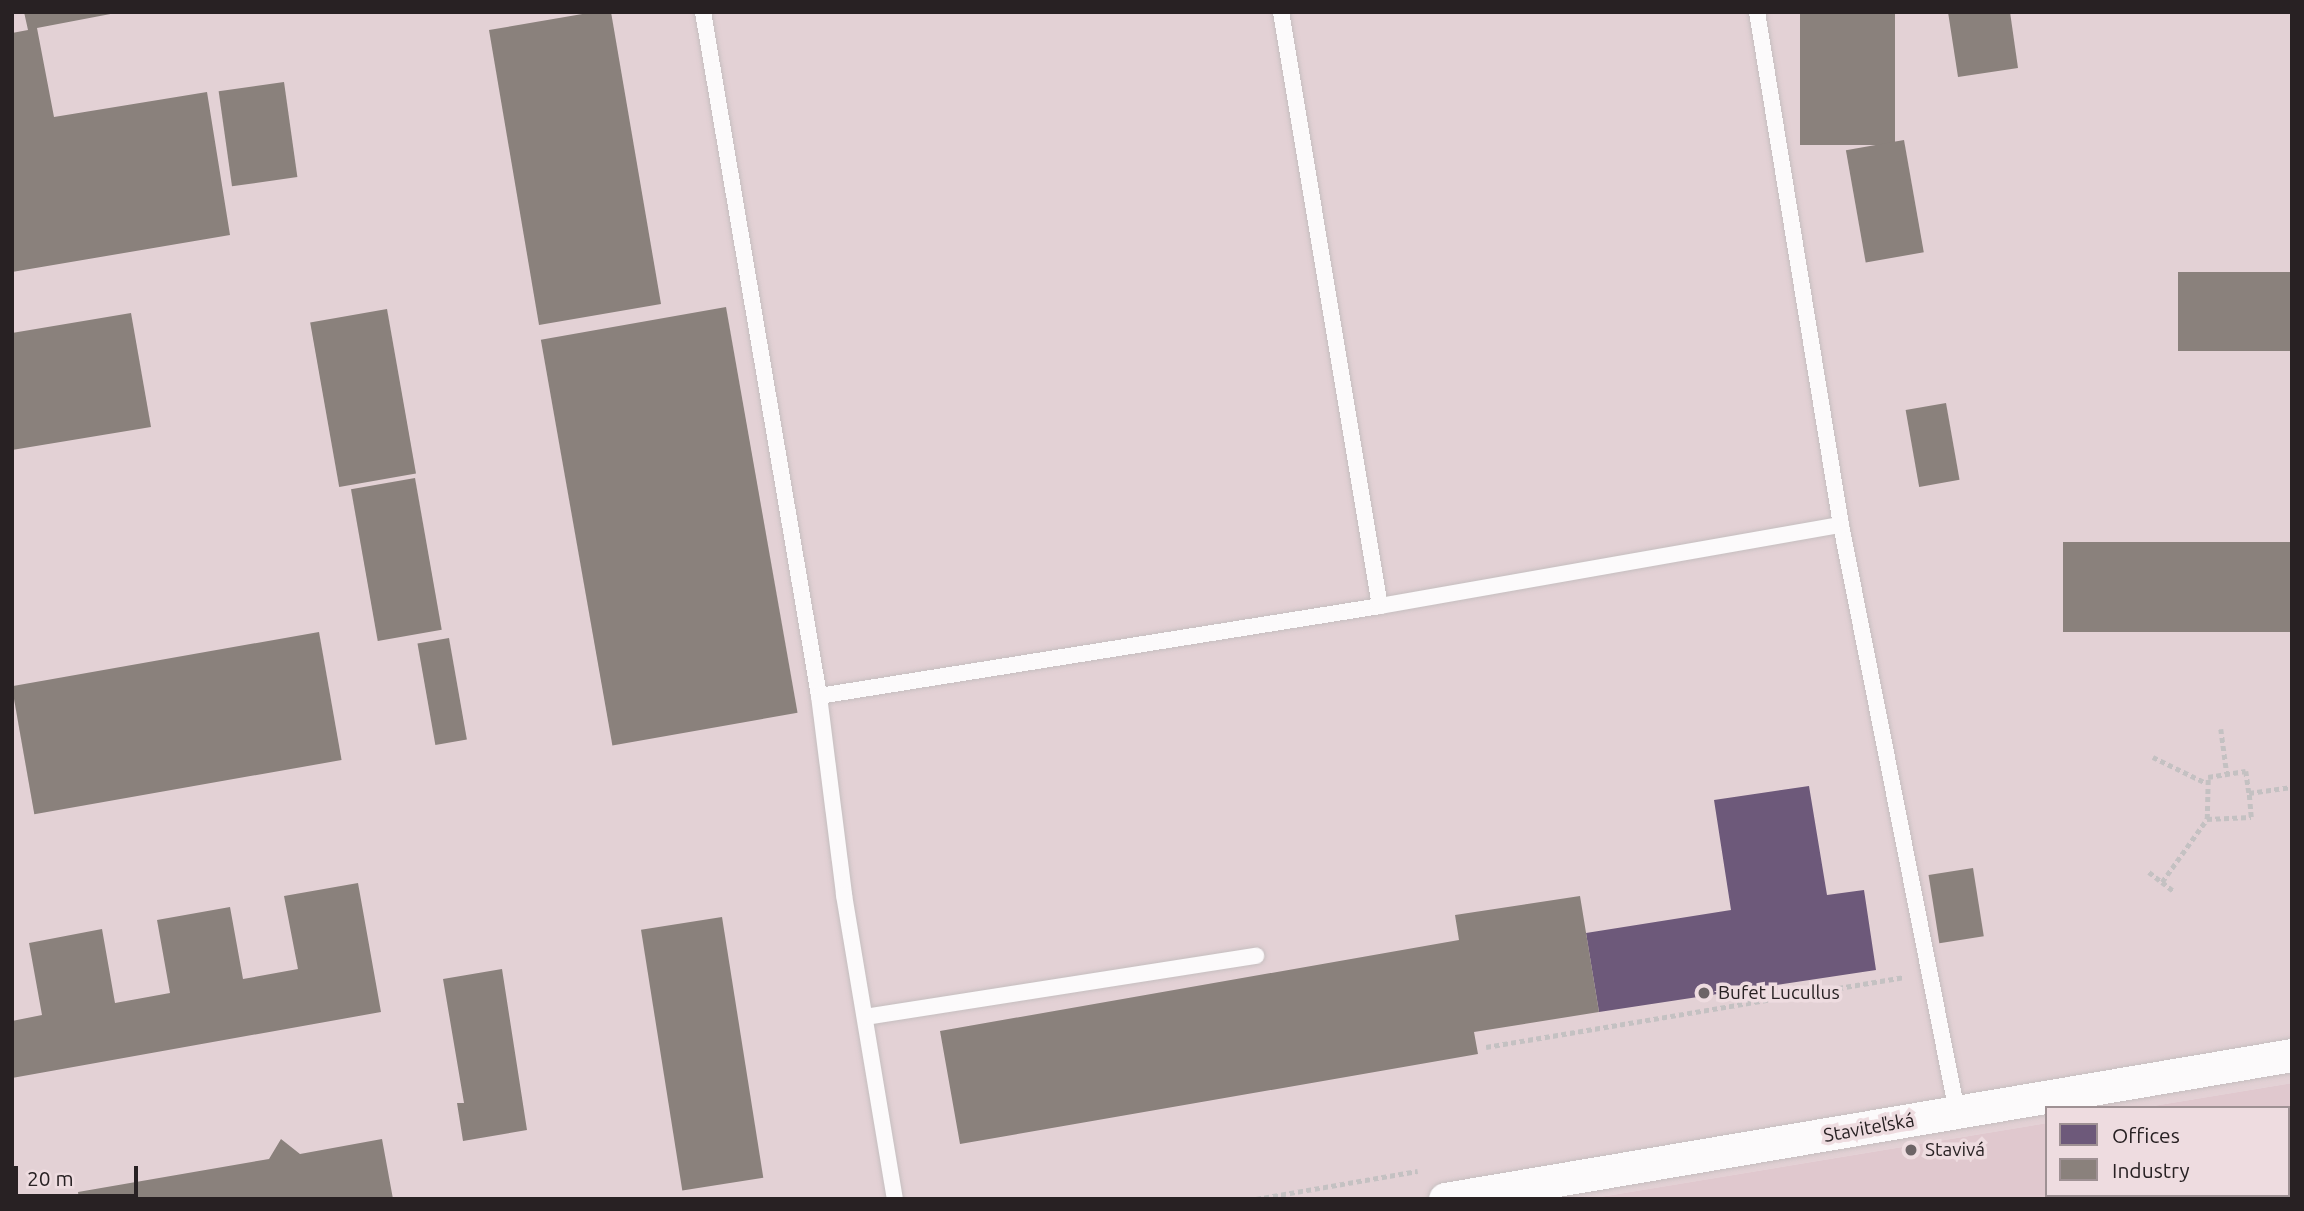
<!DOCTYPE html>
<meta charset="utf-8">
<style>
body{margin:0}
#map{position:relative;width:2304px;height:1211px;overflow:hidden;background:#eae0e2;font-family:Ubuntu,sans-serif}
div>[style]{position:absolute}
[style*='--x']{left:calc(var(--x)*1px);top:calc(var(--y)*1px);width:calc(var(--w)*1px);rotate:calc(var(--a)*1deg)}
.built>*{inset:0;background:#e3d1d5}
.green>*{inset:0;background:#e0c8ce}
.offices>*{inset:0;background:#6d597a}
.industry>*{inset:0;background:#8a817c;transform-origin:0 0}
.path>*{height:4.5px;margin-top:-2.25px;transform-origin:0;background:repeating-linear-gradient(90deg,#c4c1c2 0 5px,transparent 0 8.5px)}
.roads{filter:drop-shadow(0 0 2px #c5bebf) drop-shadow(0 0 2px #c5bebf)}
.lane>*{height:16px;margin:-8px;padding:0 8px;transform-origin:8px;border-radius:8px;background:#fcfafb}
.street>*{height:33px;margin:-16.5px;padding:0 16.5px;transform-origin:16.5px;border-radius:16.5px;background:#fcfafb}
.dots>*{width:19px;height:19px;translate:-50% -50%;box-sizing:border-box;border:4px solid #eedce0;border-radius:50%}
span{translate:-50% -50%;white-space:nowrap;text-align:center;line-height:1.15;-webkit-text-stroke:7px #eedce0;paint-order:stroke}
.poi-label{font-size:19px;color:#282123}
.left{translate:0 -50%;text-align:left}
.street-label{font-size:19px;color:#282123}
.frame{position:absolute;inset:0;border:14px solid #282123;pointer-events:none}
.legend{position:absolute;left:2045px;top:1106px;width:245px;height:91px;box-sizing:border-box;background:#eedce0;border:2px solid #9f9194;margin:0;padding:9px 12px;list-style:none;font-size:21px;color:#282123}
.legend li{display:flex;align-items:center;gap:14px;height:35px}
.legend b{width:35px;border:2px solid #9f9194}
.scale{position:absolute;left:14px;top:1166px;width:124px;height:32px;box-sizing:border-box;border:4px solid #282123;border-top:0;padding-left:9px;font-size:21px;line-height:24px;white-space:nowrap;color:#282123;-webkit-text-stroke:5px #eedce0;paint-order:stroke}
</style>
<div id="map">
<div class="built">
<i style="clip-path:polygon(12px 12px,2292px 12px,2292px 1083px,2141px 1108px,2047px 1108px,2047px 1123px,1588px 1199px,12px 1199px)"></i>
</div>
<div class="green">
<i style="clip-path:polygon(2292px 1083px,2292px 1199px,1588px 1199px,2047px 1123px,2047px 1195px,2288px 1195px,2288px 1108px,2141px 1108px)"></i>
</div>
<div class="offices">
<i style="clip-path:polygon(1809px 786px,1827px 895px,1864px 890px,1876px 970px,1599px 1012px,1586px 933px,1731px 910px,1714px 800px)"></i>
</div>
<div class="industry">
<i style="clip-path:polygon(24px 12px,121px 12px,37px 28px,54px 117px,207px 92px,230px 235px,12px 272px,12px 33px,28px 30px)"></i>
<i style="clip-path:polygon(594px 12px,611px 12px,661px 304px,539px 325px,489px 30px)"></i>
<i style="left:1800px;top:12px;width:95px;height:133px"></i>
<i style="clip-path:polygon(1948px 12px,2010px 12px,2018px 68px,1958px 77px)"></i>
<i style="left:284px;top:82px;width:96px;height:66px;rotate:82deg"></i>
<i style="left:1904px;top:140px;width:114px;height:59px;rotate:80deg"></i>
<i style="left:2292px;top:272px;width:79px;height:114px;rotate:90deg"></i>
<i style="left:726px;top:307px;width:412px;height:188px;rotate:80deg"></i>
<i style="left:387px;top:309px;width:167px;height:78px;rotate:80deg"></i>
<i style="clip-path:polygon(131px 313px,151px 427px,12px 450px,12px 333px)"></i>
<i style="left:1946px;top:403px;width:78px;height:41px;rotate:80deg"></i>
<i style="left:415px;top:478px;width:154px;height:65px;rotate:80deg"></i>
<i style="left:2292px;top:542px;width:90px;height:229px;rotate:90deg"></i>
<i style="left:319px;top:632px;width:130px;height:312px;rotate:80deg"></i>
<i style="left:449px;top:638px;width:103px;height:32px;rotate:80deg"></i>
<i style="left:1973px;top:868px;width:69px;height:45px;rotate:81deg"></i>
<i style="clip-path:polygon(358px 883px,381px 1012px,12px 1078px,12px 1021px,42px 1015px,29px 943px,102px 929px,115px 1003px,170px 993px,157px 920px,230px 907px,243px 979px,298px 969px,284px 896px)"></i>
<i style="clip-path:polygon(1580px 896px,1599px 1012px,1474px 1032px,1478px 1054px,960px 1144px,940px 1031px,1459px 940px,1455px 915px)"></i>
<i style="left:722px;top:917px;width:264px;height:82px;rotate:81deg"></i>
<i style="clip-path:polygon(502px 969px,527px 1130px,463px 1141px,457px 1103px,464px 1103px,443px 979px)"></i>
<i style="clip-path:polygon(281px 1139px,300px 1154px,382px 1139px,393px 1199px,79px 1199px,78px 1192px,269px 1159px)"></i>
</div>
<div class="path">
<i style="--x:2221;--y:729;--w:45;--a:82.4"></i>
<i style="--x:2153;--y:757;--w:57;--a:26.1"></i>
<i style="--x:2207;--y:819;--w:44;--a:-2.6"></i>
<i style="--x:2251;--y:817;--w:24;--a:-95"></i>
<i style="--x:2149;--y:872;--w:16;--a:38"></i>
<i style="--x:2162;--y:882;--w:77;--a:-54.5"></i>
<i style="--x:2207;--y:819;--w:42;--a:-88.6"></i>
<i style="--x:2208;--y:777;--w:38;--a:-9"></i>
<i style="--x:2246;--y:771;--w:22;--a:82"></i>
<i style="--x:2249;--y:793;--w:43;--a:-7.9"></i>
<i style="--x:2162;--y:882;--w:16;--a:38"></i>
<i style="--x:1486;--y:1047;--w:423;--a:-9.5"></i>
<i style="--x:1256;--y:1199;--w:164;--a:-9.8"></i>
</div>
<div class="roads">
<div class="lane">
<i style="--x:703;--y:12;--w:694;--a:80.37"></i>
<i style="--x:819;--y:696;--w:201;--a:82.8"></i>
<i style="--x:844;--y:895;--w:308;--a:80.5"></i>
<i style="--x:1281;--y:12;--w:602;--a:80.54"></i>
<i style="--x:1757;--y:12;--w:520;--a:80.7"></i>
<i style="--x:1841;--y:525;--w:598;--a:78.82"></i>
<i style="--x:819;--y:696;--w:568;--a:-9.11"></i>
<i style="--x:1380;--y:606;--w:468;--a:-10"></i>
<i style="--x:865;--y:1017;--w:396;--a:-8.9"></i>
</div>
<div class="street">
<i style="--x:1445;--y:1199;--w:859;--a:-9.65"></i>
</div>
</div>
<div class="dots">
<i style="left:1704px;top:993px;background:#6c6466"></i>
<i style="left:1911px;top:1150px;background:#6c6466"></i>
</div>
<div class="poi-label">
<span class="left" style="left:1718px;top:993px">Bufet Lucullus</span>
<span class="left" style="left:1925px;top:1150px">Stavivá</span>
</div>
<div class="street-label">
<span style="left:1869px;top:1128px;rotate:-10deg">Staviteľská</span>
</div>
<div class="frame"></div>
<ul class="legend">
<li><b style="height:19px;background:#6d597a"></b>Offices</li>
<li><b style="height:19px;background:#8a817c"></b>Industry</li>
</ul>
<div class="scale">20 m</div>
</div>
